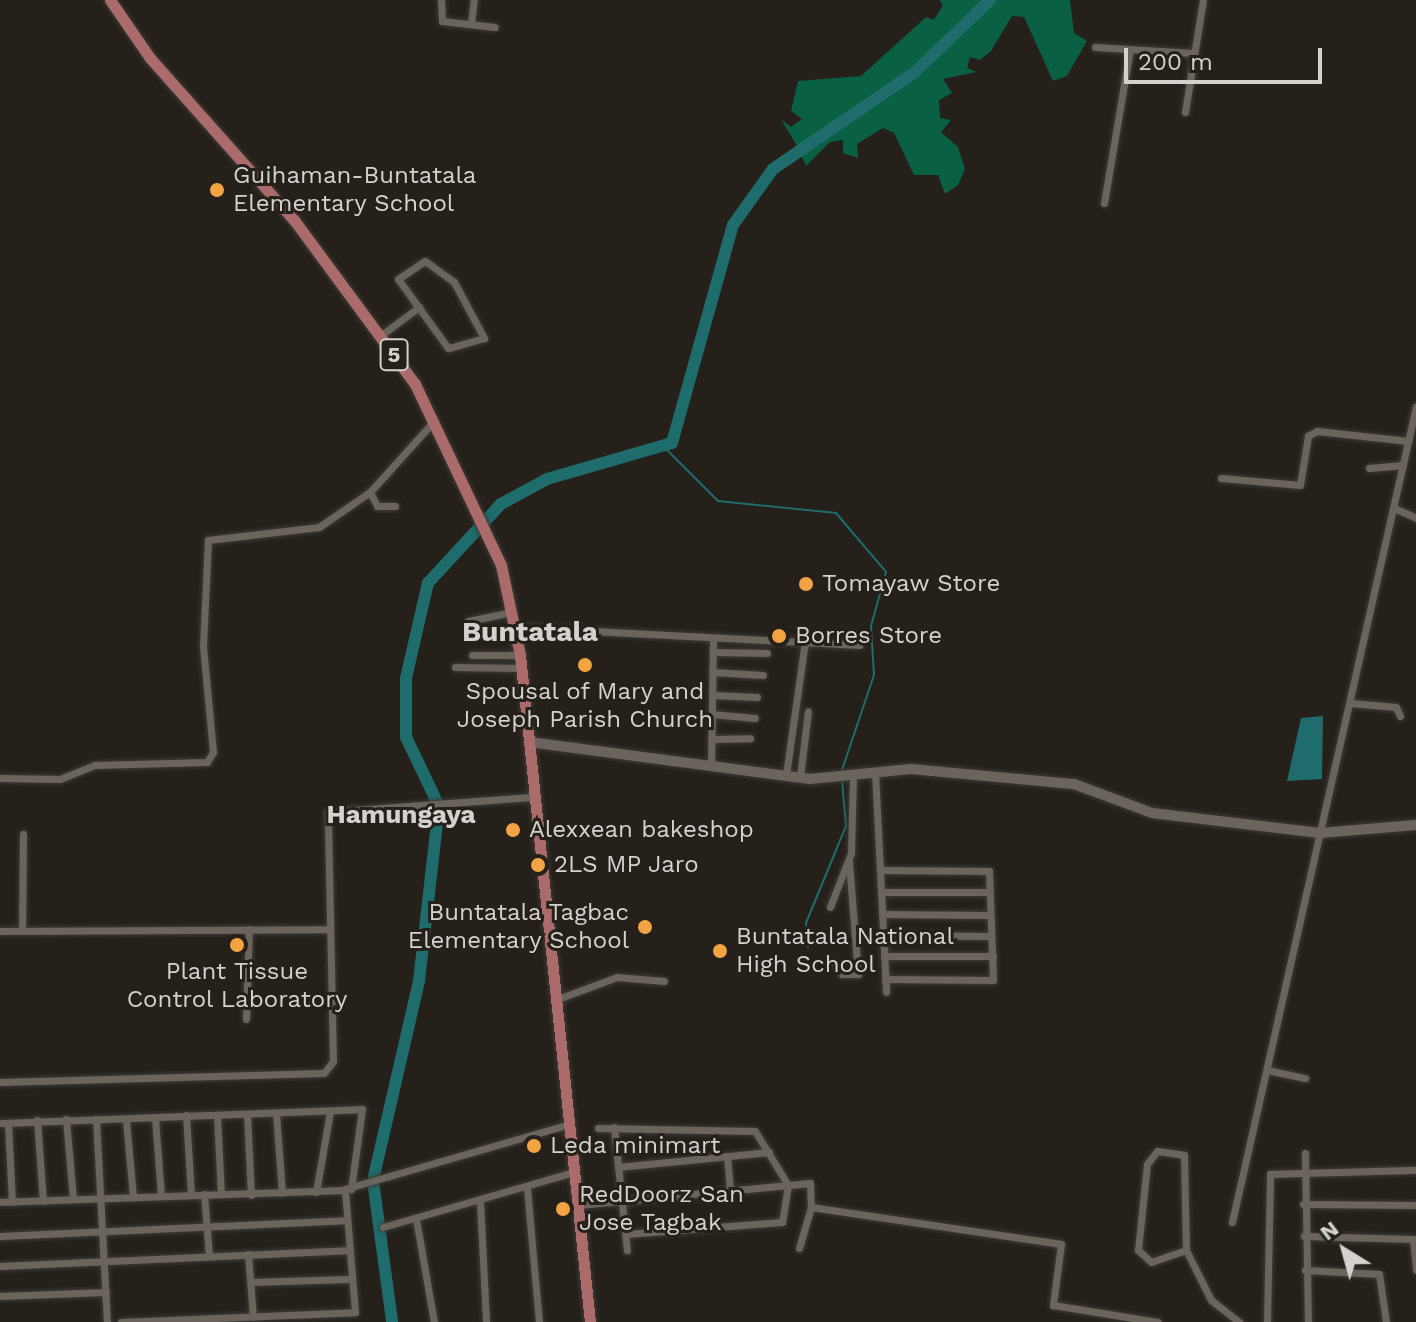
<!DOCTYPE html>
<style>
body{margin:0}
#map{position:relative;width:1416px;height:1322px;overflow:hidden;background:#25201a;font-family:"Work Sans",sans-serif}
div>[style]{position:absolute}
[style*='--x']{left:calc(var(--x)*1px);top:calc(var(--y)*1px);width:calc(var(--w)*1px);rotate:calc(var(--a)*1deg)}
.forest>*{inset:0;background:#096042}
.water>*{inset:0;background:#1f6c6c}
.stream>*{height:2px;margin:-1px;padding:0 1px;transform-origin:1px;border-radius:1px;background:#1f6c6c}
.river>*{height:12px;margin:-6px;padding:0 6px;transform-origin:6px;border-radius:6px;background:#1f6c6c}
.roads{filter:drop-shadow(0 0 2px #3e3a36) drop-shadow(0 0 2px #3e3a36)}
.street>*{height:7px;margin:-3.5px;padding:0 3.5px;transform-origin:3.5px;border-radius:3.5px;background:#6a645d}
.secondary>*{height:10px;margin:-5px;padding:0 5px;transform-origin:5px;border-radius:5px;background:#6a645d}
.primary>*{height:11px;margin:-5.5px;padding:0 5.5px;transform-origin:5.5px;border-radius:5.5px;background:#ab6b6a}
.dots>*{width:22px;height:22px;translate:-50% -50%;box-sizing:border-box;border:4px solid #25201a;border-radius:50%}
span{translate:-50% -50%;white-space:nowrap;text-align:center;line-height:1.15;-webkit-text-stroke:6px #25201a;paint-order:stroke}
.shield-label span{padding:2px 6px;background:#25201a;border:2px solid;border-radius:6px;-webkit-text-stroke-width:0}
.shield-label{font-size:22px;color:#d5d1cd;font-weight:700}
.poi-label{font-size:24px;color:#d5d1cd}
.left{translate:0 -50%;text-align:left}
.right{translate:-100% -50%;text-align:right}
.neighbourhood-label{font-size:26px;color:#d5d1cd;font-weight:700}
.quarter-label{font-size:28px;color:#d5d1cd;font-weight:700}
.north{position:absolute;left:1304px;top:1210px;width:80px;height:80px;-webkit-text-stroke:6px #25201a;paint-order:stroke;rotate:323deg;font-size:22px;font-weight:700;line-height:32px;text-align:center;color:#d5d1cd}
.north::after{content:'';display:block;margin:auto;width:28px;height:36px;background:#d5d1cd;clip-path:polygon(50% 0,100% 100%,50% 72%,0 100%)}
.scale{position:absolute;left:1124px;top:48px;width:198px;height:36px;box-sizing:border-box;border:4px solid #d5d1cd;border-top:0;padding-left:10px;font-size:24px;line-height:28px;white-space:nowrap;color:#d5d1cd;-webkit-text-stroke:6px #25201a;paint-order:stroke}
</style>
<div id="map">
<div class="forest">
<i style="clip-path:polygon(939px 0,984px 0,909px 73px,797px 146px,781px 119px,791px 127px,802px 119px,791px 111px,798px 81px,861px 76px,926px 17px,934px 20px,943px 5px)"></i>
<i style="clip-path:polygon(993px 0,1070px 0,1074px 33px,1087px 41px,1067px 76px,1053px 81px,1024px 17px,1012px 16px,991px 51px,980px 60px,970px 57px,967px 68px,976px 72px,943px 79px,952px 93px,939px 100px,940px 118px,951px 120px,941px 132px,958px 147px,965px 169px,958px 185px,945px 194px,938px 175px,914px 175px,894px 133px,883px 128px,857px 144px,858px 158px,843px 153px,843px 140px,830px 142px,806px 166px,799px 150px,916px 75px)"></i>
</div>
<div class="water">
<i style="clip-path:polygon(1323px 716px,1322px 779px,1287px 781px,1301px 718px)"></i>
</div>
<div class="stream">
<i style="--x:666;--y:449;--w:74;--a:45"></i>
<i style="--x:718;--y:501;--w:119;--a:5.8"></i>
<i style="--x:836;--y:513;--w:77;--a:49.7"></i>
<i style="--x:886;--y:572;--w:56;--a:105.5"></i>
<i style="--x:871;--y:626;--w:49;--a:86.5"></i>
<i style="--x:874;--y:675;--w:100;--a:108.6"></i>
<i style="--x:808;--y:947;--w:24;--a:-95"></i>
<i style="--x:806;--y:923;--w:105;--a:-67.6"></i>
<i style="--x:846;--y:826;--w:46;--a:-95"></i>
</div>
<div class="river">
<i style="--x:436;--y:800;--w:70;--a:-115.5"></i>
<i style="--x:406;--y:737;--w:59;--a:-90"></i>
<i style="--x:406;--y:678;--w:98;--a:-77"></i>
<i style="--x:428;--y:583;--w:108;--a:-47.3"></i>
<i style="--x:501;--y:504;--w:52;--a:-28.5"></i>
<i style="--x:547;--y:479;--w:130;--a:-16.1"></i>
<i style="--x:672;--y:443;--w:226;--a:-74.4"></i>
<i style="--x:733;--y:225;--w:69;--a:-54.5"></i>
<i style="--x:773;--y:169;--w:172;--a:-34.3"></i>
<i style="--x:915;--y:72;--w:104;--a:-43.8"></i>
<i style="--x:374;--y:1176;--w:200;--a:-77"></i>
<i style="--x:419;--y:981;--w:168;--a:-83.5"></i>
<i style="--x:374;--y:1188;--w:135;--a:82.3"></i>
</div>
<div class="roads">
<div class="street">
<i style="--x:441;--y:0;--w:21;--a:87"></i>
<i style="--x:442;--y:21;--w:53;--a:6.5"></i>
<i style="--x:471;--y:23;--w:23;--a:-83"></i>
<i style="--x:1095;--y:47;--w:99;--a:3.5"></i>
<i style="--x:1185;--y:112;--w:113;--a:-80.9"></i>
<i style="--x:1104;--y:203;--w:156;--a:-80.4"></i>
<i style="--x:425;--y:261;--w:36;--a:36"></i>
<i style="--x:454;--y:282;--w:64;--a:61.8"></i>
<i style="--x:484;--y:338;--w:37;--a:164"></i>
<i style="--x:448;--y:348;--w:85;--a:-125.9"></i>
<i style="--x:398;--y:279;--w:32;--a:-34"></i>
<i style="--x:380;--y:336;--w:49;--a:-36.6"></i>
<i style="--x:1369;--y:468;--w:34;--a:-5"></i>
<i style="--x:1221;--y:478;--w:79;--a:5.1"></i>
<i style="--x:1300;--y:485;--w:50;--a:-80.7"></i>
<i style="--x:1308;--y:436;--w:10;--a:-29"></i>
<i style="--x:1317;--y:431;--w:92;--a:6.3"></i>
<i style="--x:370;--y:492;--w:16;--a:63"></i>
<i style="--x:377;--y:506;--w:18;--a:0"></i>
<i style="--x:1394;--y:508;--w:24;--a:24"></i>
<i style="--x:468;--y:621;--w:45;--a:-11.6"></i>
<i style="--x:516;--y:627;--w:344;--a:3"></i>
<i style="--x:713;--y:652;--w:54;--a:1.1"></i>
<i style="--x:472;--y:655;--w:48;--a:0"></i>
<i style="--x:455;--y:667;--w:67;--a:0.9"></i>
<i style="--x:712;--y:672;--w:51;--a:3.4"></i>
<i style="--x:712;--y:695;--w:45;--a:2.5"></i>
<i style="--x:1350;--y:703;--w:46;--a:5"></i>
<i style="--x:1396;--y:707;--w:10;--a:66"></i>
<i style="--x:711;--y:714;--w:44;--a:5.2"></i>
<i style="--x:711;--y:739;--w:39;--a:-1"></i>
<i style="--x:711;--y:767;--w:127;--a:-89.1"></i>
<i style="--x:875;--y:772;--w:220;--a:87.1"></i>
<i style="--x:786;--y:775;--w:135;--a:-81.9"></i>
<i style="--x:800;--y:777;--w:66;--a:-83.1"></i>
<i style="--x:0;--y:778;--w:60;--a:1"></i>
<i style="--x:60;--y:779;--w:38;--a:-22"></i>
<i style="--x:95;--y:765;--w:112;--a:-1.5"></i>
<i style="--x:207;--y:762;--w:12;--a:-59"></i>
<i style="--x:213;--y:752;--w:106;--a:-95.4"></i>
<i style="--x:203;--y:646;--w:106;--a:-87.3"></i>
<i style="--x:208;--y:540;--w:112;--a:-6.7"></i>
<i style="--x:319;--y:527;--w:62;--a:-34.5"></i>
<i style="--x:370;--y:492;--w:96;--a:-48"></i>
<i style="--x:880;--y:870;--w:109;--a:0.5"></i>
<i style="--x:989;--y:871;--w:109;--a:87.9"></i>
<i style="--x:993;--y:980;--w:108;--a:-179.5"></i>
<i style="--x:881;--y:892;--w:108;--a:0"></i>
<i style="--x:830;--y:907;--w:58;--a:-68.7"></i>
<i style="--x:851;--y:853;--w:77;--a:-88.5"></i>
<i style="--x:882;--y:914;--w:108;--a:0.5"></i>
<i style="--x:22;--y:930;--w:96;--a:-89.4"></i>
<i style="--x:0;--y:931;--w:330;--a:-0.3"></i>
<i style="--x:883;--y:935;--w:108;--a:0.5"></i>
<i style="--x:884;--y:956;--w:109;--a:0"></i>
<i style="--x:833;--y:962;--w:15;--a:53"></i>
<i style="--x:842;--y:974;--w:16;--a:0"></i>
<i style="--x:858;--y:974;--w:113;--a:-94.6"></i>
<i style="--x:555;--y:1000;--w:66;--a:-20.4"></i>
<i style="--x:617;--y:977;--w:47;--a:4.9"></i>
<i style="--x:246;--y:1019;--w:90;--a:-88.1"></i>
<i style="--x:1267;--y:1070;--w:39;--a:12"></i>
<i style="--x:0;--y:1082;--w:324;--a:-1.6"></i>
<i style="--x:324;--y:1073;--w:15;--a:-53"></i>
<i style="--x:333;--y:1061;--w:249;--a:-91.2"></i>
<i style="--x:328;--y:812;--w:207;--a:-4.2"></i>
<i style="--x:276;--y:1113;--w:80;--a:85.7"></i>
<i style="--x:247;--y:1114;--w:81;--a:87.2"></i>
<i style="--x:186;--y:1115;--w:79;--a:86.4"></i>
<i style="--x:217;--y:1116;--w:78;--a:87.1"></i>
<i style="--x:155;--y:1118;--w:78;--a:85.6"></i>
<i style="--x:66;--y:1119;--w:80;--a:85"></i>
<i style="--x:96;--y:1119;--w:203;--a:86.9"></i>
<i style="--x:37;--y:1120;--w:81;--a:85.8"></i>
<i style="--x:126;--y:1120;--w:77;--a:84.8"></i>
<i style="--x:0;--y:1123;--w:362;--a:-2.2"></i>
<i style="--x:362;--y:1109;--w:81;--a:97.8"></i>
<i style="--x:8;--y:1123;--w:79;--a:87.1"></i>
<i style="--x:614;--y:1127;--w:124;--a:84"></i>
<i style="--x:598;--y:1128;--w:157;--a:1.1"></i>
<i style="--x:755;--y:1131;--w:63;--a:58.6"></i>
<i style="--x:788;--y:1185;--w:37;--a:99"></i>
<i style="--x:782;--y:1222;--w:157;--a:175.6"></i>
<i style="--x:1305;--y:1153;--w:169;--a:89"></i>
<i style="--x:727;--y:1156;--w:35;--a:85"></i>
<i style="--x:618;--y:1167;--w:152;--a:-5.7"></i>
<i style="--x:527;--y:1188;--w:135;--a:84.9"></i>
<i style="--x:316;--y:1192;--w:81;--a:-80.1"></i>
<i style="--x:204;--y:1194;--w:62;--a:85.4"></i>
<i style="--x:0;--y:1202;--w:341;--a:-2"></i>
<i style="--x:341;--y:1190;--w:237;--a:-16.1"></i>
<i style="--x:480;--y:1202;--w:120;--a:87.1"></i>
<i style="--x:1303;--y:1204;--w:113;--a:0.5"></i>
<i style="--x:578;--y:1205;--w:233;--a:-5.4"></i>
<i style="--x:810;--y:1183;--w:24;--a:88"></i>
<i style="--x:811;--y:1207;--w:253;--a:8.4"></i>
<i style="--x:1061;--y:1244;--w:62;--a:97.5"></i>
<i style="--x:1053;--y:1305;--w:106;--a:9.2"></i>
<i style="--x:416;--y:1219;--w:105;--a:80.1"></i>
<i style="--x:1232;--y:1222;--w:836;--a:-77.29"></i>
<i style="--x:383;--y:1227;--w:199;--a:-16.1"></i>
<i style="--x:0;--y:1236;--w:346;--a:-2.6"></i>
<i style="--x:1304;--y:1236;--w:109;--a:1.6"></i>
<i style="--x:1413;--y:1239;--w:31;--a:84"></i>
<i style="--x:799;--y:1248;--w:43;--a:-73.7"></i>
<i style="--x:1186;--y:1250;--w:37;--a:161"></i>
<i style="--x:1151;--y:1262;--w:18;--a:-137"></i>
<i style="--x:1138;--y:1250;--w:86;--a:-84"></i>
<i style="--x:1147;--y:1164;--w:16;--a:-52"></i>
<i style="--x:1157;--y:1151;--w:27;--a:8"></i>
<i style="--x:1184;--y:1155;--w:95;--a:88.8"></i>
<i style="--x:1186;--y:1250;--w:56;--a:63.4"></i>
<i style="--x:1211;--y:1300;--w:36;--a:38"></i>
<i style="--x:248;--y:1254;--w:63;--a:85.5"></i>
<i style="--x:0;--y:1266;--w:348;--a:-2.6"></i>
<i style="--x:1305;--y:1270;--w:74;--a:3.1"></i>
<i style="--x:1379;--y:1274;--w:49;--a:81.7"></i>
<i style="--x:251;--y:1282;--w:98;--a:-1.8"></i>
<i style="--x:0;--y:1296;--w:106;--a:-2.2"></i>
<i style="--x:121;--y:1322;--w:234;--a:-2.4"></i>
<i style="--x:355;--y:1312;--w:122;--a:-94.7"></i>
<i style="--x:1267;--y:1322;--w:148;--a:-88.8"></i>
<i style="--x:1270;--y:1174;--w:146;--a:-1.6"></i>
</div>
<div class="secondary">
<i style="--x:529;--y:742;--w:283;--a:7.5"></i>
<i style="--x:810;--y:779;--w:101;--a:-5.7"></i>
<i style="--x:911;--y:769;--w:164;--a:5.3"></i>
<i style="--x:1074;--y:784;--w:83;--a:20.4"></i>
<i style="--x:1152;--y:813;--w:169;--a:6.8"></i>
<i style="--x:1320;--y:833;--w:96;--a:-4.8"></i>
</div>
<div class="primary">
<i style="--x:110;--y:0;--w:70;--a:55.4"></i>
<i style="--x:150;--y:58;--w:217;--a:48.4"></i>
<i style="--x:294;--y:220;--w:204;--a:53.6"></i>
<i style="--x:415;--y:384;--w:200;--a:64.6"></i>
<i style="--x:501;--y:565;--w:92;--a:78.1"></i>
<i style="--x:520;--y:655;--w:671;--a:84.01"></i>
</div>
</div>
<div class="dots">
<i style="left:217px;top:190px;background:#f3a442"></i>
<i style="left:806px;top:584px;background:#f3a442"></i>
<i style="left:779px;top:636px;background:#f3a442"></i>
<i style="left:585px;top:665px;background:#f3a442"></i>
<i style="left:513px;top:830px;background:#f3a442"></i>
<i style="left:538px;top:865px;background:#f3a442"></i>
<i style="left:645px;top:927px;background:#f3a442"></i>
<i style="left:237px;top:945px;background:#f3a442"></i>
<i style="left:720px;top:951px;background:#f3a442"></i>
<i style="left:534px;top:1146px;background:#f3a442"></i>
<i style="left:563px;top:1209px;background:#f3a442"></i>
</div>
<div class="shield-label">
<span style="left:394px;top:355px">5</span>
</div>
<div class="poi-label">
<span class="left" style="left:233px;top:190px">Guihaman-Buntatala<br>Elementary School</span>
<span class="left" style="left:822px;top:584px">Tomayaw Store</span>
<span class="left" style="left:795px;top:636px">Borres Store</span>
<span style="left:585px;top:706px">Spousal of Mary and<br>Joseph Parish Church</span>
<span class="left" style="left:529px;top:830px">Alexxean bakeshop</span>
<span class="left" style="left:554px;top:865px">2LS MP Jaro</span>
<span class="right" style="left:629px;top:927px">Buntatala Tagbac<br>Elementary School</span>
<span class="left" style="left:736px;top:951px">Buntatala National<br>High School</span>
<span style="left:237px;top:986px">Plant Tissue<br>Control Laboratory</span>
<span class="left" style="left:550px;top:1146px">Leda minimart</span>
<span class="left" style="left:579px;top:1209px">RedDoorz San<br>Jose Tagbak</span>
</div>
<div class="neighbourhood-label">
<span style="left:401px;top:815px">Hamungaya</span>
</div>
<div class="quarter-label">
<span style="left:530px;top:632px">Buntatala</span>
</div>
<div class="north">N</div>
<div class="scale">200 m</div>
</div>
